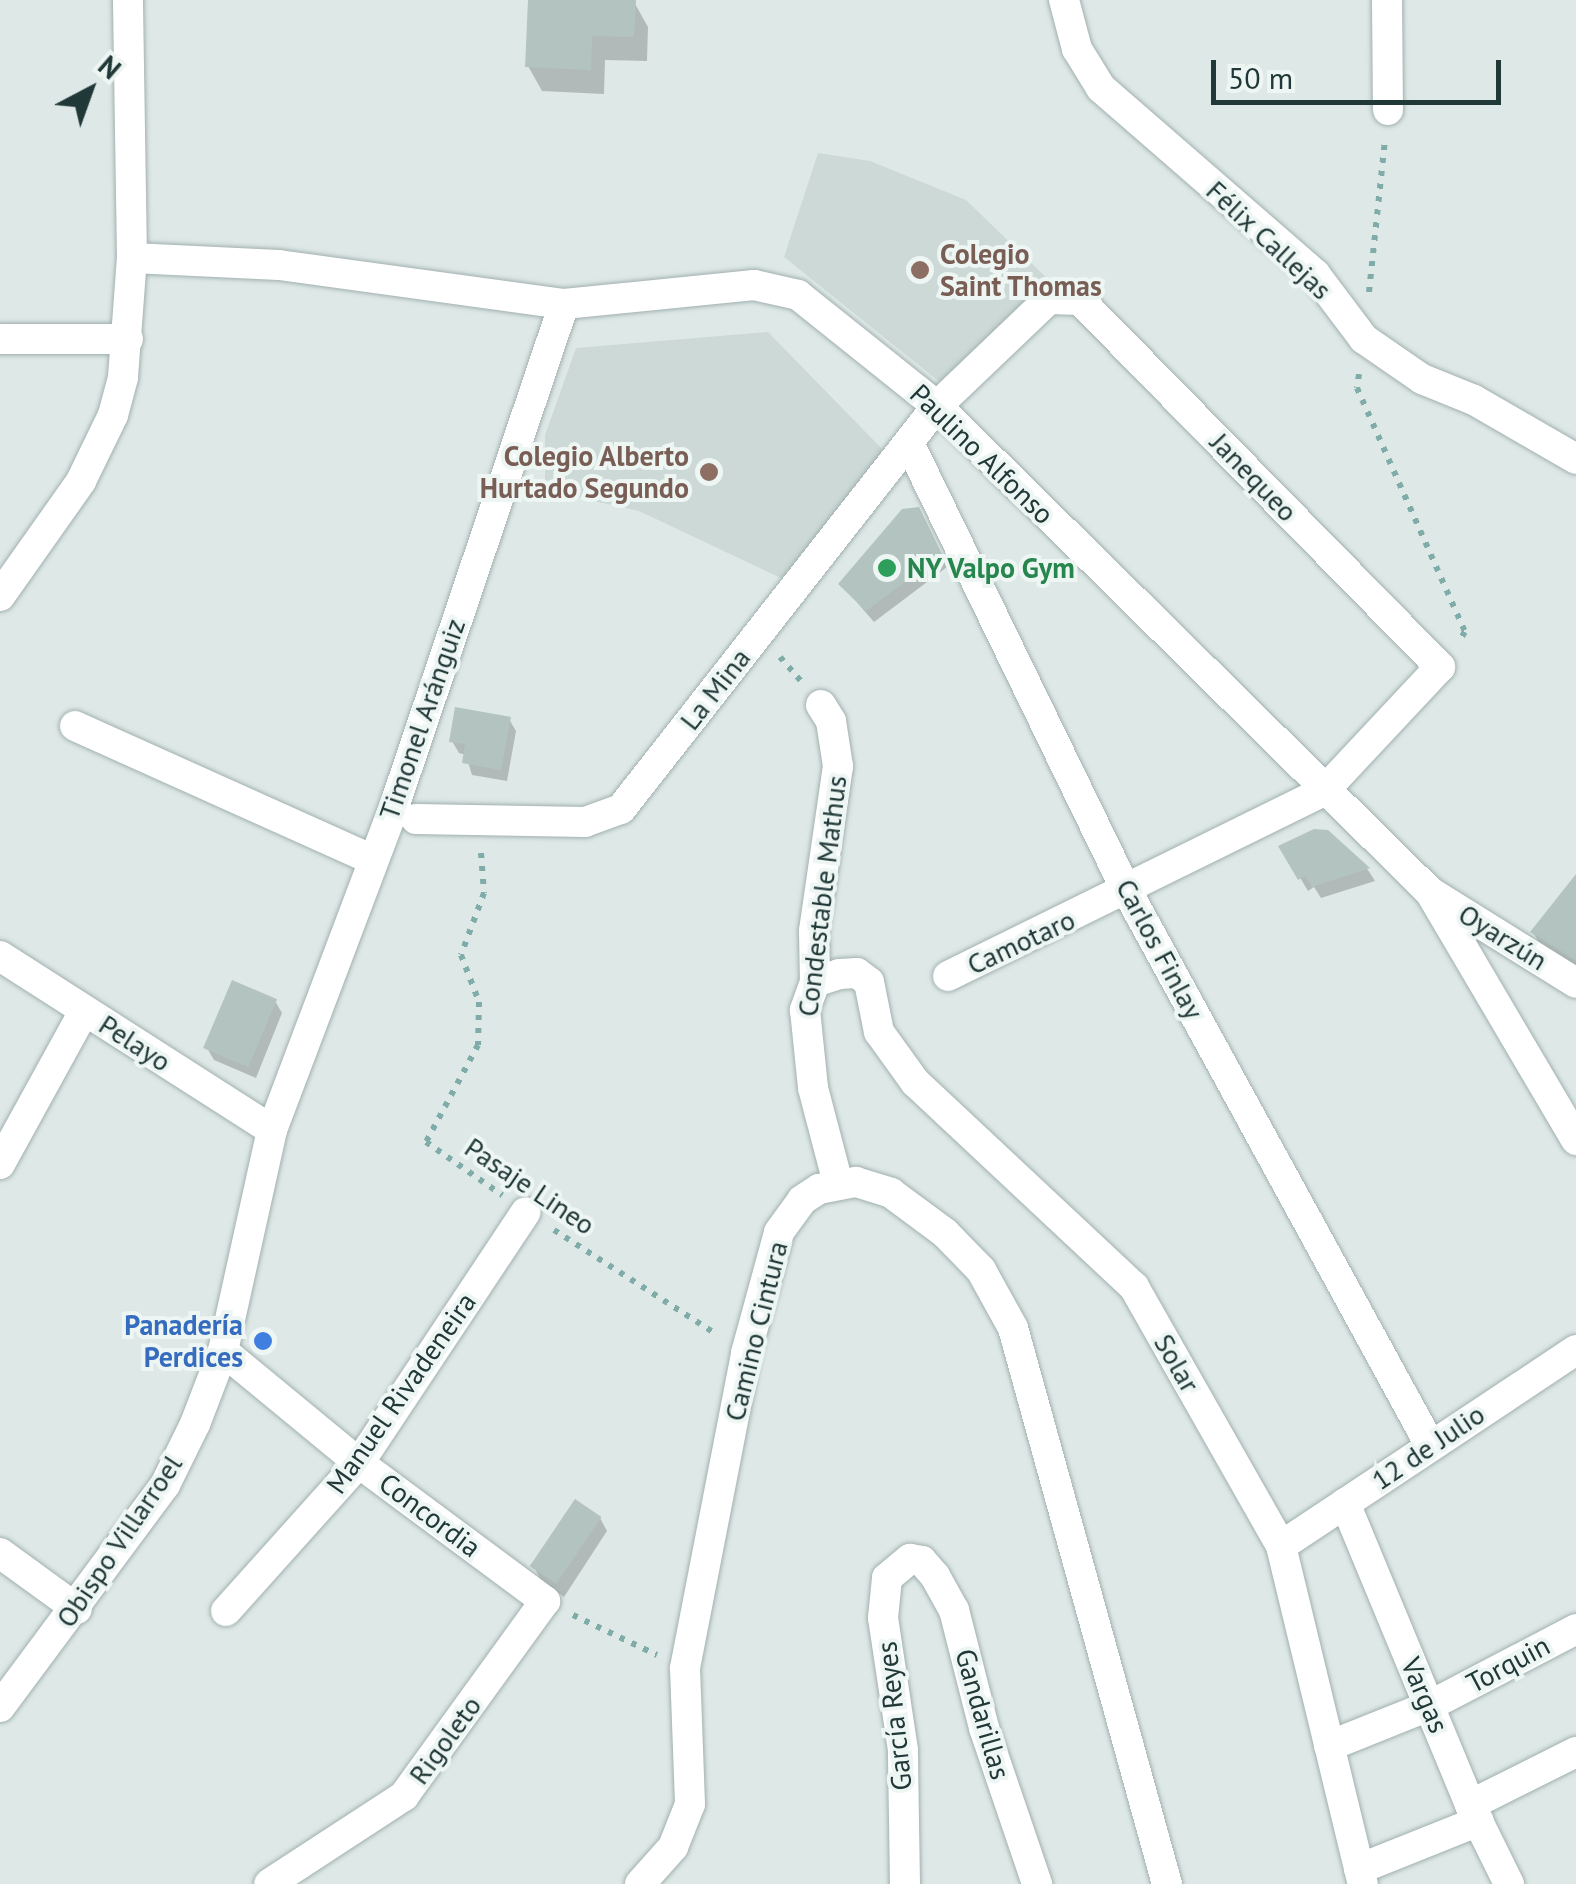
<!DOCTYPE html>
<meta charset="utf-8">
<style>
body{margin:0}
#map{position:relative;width:1576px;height:1884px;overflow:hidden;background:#dee9e7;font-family:"PT Sans",sans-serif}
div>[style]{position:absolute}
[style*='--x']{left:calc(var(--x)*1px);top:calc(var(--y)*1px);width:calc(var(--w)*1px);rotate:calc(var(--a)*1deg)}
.built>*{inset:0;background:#ccd9d6}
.shadow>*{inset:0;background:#0003}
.building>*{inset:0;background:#b3c4c0;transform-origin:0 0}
.path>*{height:6px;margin-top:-3px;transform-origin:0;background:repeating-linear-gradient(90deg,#7faca8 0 5px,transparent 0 13px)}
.roads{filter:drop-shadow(0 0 2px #a1b0af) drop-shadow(0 0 2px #a1b0af)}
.minor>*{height:30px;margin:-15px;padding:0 15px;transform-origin:15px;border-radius:15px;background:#fff}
.tertiary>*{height:30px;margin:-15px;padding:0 15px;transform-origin:15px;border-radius:15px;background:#fff}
.secondary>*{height:30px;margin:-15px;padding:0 15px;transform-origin:15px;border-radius:15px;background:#fff}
.dots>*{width:28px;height:28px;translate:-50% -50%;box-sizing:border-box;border:5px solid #eef6f4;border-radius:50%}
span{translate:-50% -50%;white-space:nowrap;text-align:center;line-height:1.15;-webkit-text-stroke:8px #eef6f4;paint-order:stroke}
.street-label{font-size:28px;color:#203837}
.education-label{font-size:28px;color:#785e54;font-weight:700}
.left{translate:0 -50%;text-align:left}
.right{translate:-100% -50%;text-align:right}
.leisure-label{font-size:28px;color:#27864d;font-weight:700}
.shop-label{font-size:28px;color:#366cbe;font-weight:700}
.north{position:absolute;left:40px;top:40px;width:100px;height:100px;-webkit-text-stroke:8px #eef6f4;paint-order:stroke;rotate:41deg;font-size:28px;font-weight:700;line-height:40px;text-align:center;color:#203837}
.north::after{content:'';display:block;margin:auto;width:35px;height:45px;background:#203837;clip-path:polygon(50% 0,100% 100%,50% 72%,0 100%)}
.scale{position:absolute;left:1211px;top:60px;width:290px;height:45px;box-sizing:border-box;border:5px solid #203837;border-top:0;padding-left:12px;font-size:30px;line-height:35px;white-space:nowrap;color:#203837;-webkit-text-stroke:8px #eef6f4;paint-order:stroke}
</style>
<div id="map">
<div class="built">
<i style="clip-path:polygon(818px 153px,870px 161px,966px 200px,1053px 284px,940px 382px,784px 257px)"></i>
<i style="clip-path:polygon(768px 332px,888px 455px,785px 580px,639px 511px,545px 490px,545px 435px,576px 348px)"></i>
</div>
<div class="shadow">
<i style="clip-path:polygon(634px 2px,648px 27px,647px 61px,605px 60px,604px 94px,542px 91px,528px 66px)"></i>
<i style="clip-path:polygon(925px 522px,947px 567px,874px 622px,841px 584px)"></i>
<i style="clip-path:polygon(509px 719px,516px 731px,507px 781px,472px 775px,466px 755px,459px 753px,452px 741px)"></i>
<i style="clip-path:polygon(1327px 833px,1368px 870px,1375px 881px,1321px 898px,1314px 887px,1308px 891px,1282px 847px)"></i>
<i style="clip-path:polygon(1576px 893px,1576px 982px,1553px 967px,1533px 932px)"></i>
<i style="clip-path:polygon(275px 1001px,282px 1013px,256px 1078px,214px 1060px,207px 1048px)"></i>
<i style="clip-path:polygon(600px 1518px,607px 1531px,564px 1597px,541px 1580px,534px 1567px)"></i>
</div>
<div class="building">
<i style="clip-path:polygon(528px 0,636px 0,634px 37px,592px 36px,591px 70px,525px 67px)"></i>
<i style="clip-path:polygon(919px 507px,942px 554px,866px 611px,838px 584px,902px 509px)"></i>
<i style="clip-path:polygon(455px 707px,511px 717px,501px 770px,462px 763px,465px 744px,449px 742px)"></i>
<i style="clip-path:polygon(1314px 829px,1328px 830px,1370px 868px,1312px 887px,1305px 876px,1298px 880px,1278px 846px)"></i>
<i style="clip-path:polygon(1576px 874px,1576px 961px,1530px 932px)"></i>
<i style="left:232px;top:980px;width:49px;height:74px;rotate:23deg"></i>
<i style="left:575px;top:1499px;width:32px;height:81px;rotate:34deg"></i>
</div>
<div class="path">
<i style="--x:1369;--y:292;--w:152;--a:-84"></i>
<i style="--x:1359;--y:374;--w:14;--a:98"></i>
<i style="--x:1357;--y:388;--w:267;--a:66.1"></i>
<i style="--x:1465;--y:632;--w:12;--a:125"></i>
<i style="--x:780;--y:657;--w:32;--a:49"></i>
<i style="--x:481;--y:853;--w:40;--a:85.7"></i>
<i style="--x:484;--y:893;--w:66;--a:110.4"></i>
<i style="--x:461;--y:955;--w:50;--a:69"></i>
<i style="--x:479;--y:1002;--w:43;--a:91.3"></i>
<i style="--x:478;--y:1045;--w:110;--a:118.2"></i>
<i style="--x:426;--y:1142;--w:93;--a:34.9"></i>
<i style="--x:554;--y:1230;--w:193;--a:32.7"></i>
<i style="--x:573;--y:1615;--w:93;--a:25.5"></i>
</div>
<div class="roads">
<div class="minor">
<i style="--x:1387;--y:0;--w:110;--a:89.5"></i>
<i style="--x:0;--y:339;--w:128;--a:0"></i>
<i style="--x:909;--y:443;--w:498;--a:64.1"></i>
<i style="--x:1127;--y:891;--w:631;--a:61.32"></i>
<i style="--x:821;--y:705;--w:19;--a:58"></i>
<i style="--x:831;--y:721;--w:46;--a:81.2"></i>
<i style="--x:838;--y:766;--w:167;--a:98.3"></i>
<i style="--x:814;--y:931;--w:51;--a:88.9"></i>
<i style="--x:815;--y:982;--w:30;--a:110"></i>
<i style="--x:805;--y:1010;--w:78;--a:84.1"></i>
<i style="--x:813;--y:1088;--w:98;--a:75.3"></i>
<i style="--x:75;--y:726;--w:325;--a:24.2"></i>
<i style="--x:416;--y:819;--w:169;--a:1"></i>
<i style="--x:585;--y:822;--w:38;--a:-20"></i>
<i style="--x:621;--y:809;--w:512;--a:-51.9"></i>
<i style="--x:937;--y:406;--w:155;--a:-43.7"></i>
<i style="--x:1049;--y:299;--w:31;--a:2"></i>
<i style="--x:1080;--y:300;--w:514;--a:45.55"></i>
<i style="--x:1440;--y:667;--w:170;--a:133.1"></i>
<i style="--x:1324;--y:791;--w:419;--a:153.8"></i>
<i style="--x:1430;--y:892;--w:288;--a:59.5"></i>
<i style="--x:0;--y:956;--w:323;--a:32.6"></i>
<i style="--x:815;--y:982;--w:25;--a:-18"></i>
<i style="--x:839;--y:974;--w:18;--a:-3"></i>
<i style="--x:857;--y:973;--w:15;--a:37"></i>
<i style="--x:869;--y:982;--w:51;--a:78.7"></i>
<i style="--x:879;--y:1032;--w:62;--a:54.2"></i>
<i style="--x:915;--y:1082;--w:300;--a:43.1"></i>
<i style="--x:1134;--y:1287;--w:298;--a:60.4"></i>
<i style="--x:1281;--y:1546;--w:348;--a:76.4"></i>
<i style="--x:0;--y:1164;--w:175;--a:-61.2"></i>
<i style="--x:223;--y:1351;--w:176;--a:39.5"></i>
<i style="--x:359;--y:1463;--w:232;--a:36.6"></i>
<i style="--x:545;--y:1601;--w:241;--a:125.9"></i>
<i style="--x:404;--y:1796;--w:161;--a:146.9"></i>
<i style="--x:1345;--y:1503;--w:327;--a:67.5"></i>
<i style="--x:1470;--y:1805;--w:88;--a:63.7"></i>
<i style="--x:1281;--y:1546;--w:354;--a:-33.6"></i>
<i style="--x:0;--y:1553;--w:95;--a:36"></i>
<i style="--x:226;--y:1611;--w:199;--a:-48.1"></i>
<i style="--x:359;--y:1463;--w:301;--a:-56.4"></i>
<i style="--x:0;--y:1707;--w:277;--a:-53.4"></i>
<i style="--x:165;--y:1485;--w:68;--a:-63.8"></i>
<i style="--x:195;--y:1424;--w:78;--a:-69"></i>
<i style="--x:223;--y:1351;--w:226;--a:-77.5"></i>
<i style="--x:272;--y:1130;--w:339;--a:-69.3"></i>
<i style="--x:392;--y:813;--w:537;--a:-71.33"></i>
<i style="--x:1329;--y:1746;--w:108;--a:-21.8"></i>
<i style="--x:1429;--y:1706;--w:166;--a:-27.6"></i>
<i style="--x:1470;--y:1805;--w:119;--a:-26.6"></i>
<i style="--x:1359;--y:1869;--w:129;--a:-21.8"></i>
<i style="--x:905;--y:1884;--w:134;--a:-90.9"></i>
<i style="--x:903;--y:1750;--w:134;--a:-98.6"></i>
<i style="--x:883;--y:1618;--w:40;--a:-84.3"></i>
<i style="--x:887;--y:1578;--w:30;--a:-40"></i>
<i style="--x:910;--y:1559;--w:12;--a:9"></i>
<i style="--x:922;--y:1561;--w:20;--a:49"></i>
<i style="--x:935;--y:1576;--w:39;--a:61"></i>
<i style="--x:954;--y:1610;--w:122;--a:75.7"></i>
<i style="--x:984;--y:1728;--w:165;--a:71.2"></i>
</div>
<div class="tertiary">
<i style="--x:132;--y:258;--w:147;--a:2.7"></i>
<i style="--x:279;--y:265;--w:288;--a:7.8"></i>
<i style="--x:564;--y:304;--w:191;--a:-5.7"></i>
<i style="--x:754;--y:285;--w:45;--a:12.8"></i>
<i style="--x:798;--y:295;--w:178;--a:38.6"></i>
<i style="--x:937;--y:406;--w:692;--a:44.59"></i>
<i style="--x:1430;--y:892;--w:172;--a:31.9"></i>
<i style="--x:0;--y:596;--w:141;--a:-54.8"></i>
<i style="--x:81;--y:481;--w:73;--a:-64.1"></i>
<i style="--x:113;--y:415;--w:39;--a:-75"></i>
<i style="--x:123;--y:377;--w:119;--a:-85.7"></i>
<i style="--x:132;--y:258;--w:258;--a:-90.9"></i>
</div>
<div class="secondary">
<i style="--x:1064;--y:0;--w:51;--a:75.1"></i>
<i style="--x:1077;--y:49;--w:46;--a:58.4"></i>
<i style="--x:1101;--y:88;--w:284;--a:41"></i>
<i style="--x:1315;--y:274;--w:81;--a:53"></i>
<i style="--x:1364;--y:339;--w:70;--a:34.6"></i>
<i style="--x:1422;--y:379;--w:56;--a:22"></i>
<i style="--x:1474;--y:400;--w:118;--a:30"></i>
<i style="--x:640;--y:1884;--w:50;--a:-48.3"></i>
<i style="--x:673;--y:1847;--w:46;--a:-68.4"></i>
<i style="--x:690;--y:1804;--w:136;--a:-92.1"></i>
<i style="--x:685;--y:1668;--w:321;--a:-79"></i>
<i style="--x:746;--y:1353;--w:125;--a:-74.7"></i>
<i style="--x:779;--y:1232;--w:39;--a:-54"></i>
<i style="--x:802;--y:1200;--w:20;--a:-33"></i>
<i style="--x:819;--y:1189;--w:38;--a:-11"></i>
<i style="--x:856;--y:1182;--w:37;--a:17"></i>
<i style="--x:891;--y:1193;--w:67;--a:36.5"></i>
<i style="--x:945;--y:1233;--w:52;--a:45.8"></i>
<i style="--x:981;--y:1270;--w:66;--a:61.1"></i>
<i style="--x:1013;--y:1328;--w:577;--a:74.52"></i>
</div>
</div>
<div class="dots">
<i style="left:920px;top:270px;background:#8d6e63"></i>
<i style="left:709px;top:472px;background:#8d6e63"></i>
<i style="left:887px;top:568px;background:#2e9e5b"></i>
<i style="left:263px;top:1341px;background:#3f7fe0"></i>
</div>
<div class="street-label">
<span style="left:1269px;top:240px;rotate:43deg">Félix Callejas</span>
<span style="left:982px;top:454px;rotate:44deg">Paulino Alfonso</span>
<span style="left:1254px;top:477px;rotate:46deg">Janequeo</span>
<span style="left:715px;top:689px;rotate:-52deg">La Mina</span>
<span style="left:422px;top:719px;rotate:-71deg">Timonel Aránguiz</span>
<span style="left:822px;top:896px;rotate:-83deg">Condestable Mathus</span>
<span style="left:1503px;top:937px;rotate:32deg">Oyarzún</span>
<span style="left:1021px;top:942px;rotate:-25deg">Camotaro</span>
<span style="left:1160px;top:949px;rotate:62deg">Carlos Finlay</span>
<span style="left:135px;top:1043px;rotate:33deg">Pelayo</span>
<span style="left:530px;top:1186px;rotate:34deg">Pasaje Lineo</span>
<span style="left:756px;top:1331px;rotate:-76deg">Camino Cintura</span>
<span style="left:1177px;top:1363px;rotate:60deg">Solar</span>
<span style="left:401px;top:1393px;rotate:-55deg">Manuel Rivadeneira</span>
<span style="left:1428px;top:1447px;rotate:-34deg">12 de Julio</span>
<span style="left:430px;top:1515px;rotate:37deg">Concordia</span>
<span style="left:119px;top:1541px;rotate:-56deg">Obispo Villarroel</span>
<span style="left:1508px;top:1664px;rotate:-28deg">Torquin</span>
<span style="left:1425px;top:1695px;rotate:67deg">Vargas</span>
<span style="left:983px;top:1714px;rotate:74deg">Gandarillas</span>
<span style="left:894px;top:1716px;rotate:-96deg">García Reyes</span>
<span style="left:445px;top:1740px;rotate:-54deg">Rigoleto</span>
</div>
<div class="education-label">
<span class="left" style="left:940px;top:270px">Colegio<br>Saint Thomas</span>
<span class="right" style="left:689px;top:472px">Colegio Alberto<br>Hurtado Segundo</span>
</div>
<div class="leisure-label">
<span class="left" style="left:907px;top:568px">NY Valpo Gym</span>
</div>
<div class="shop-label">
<span class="right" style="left:243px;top:1341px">Panadería<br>Perdices</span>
</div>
<div class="north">N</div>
<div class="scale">50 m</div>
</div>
